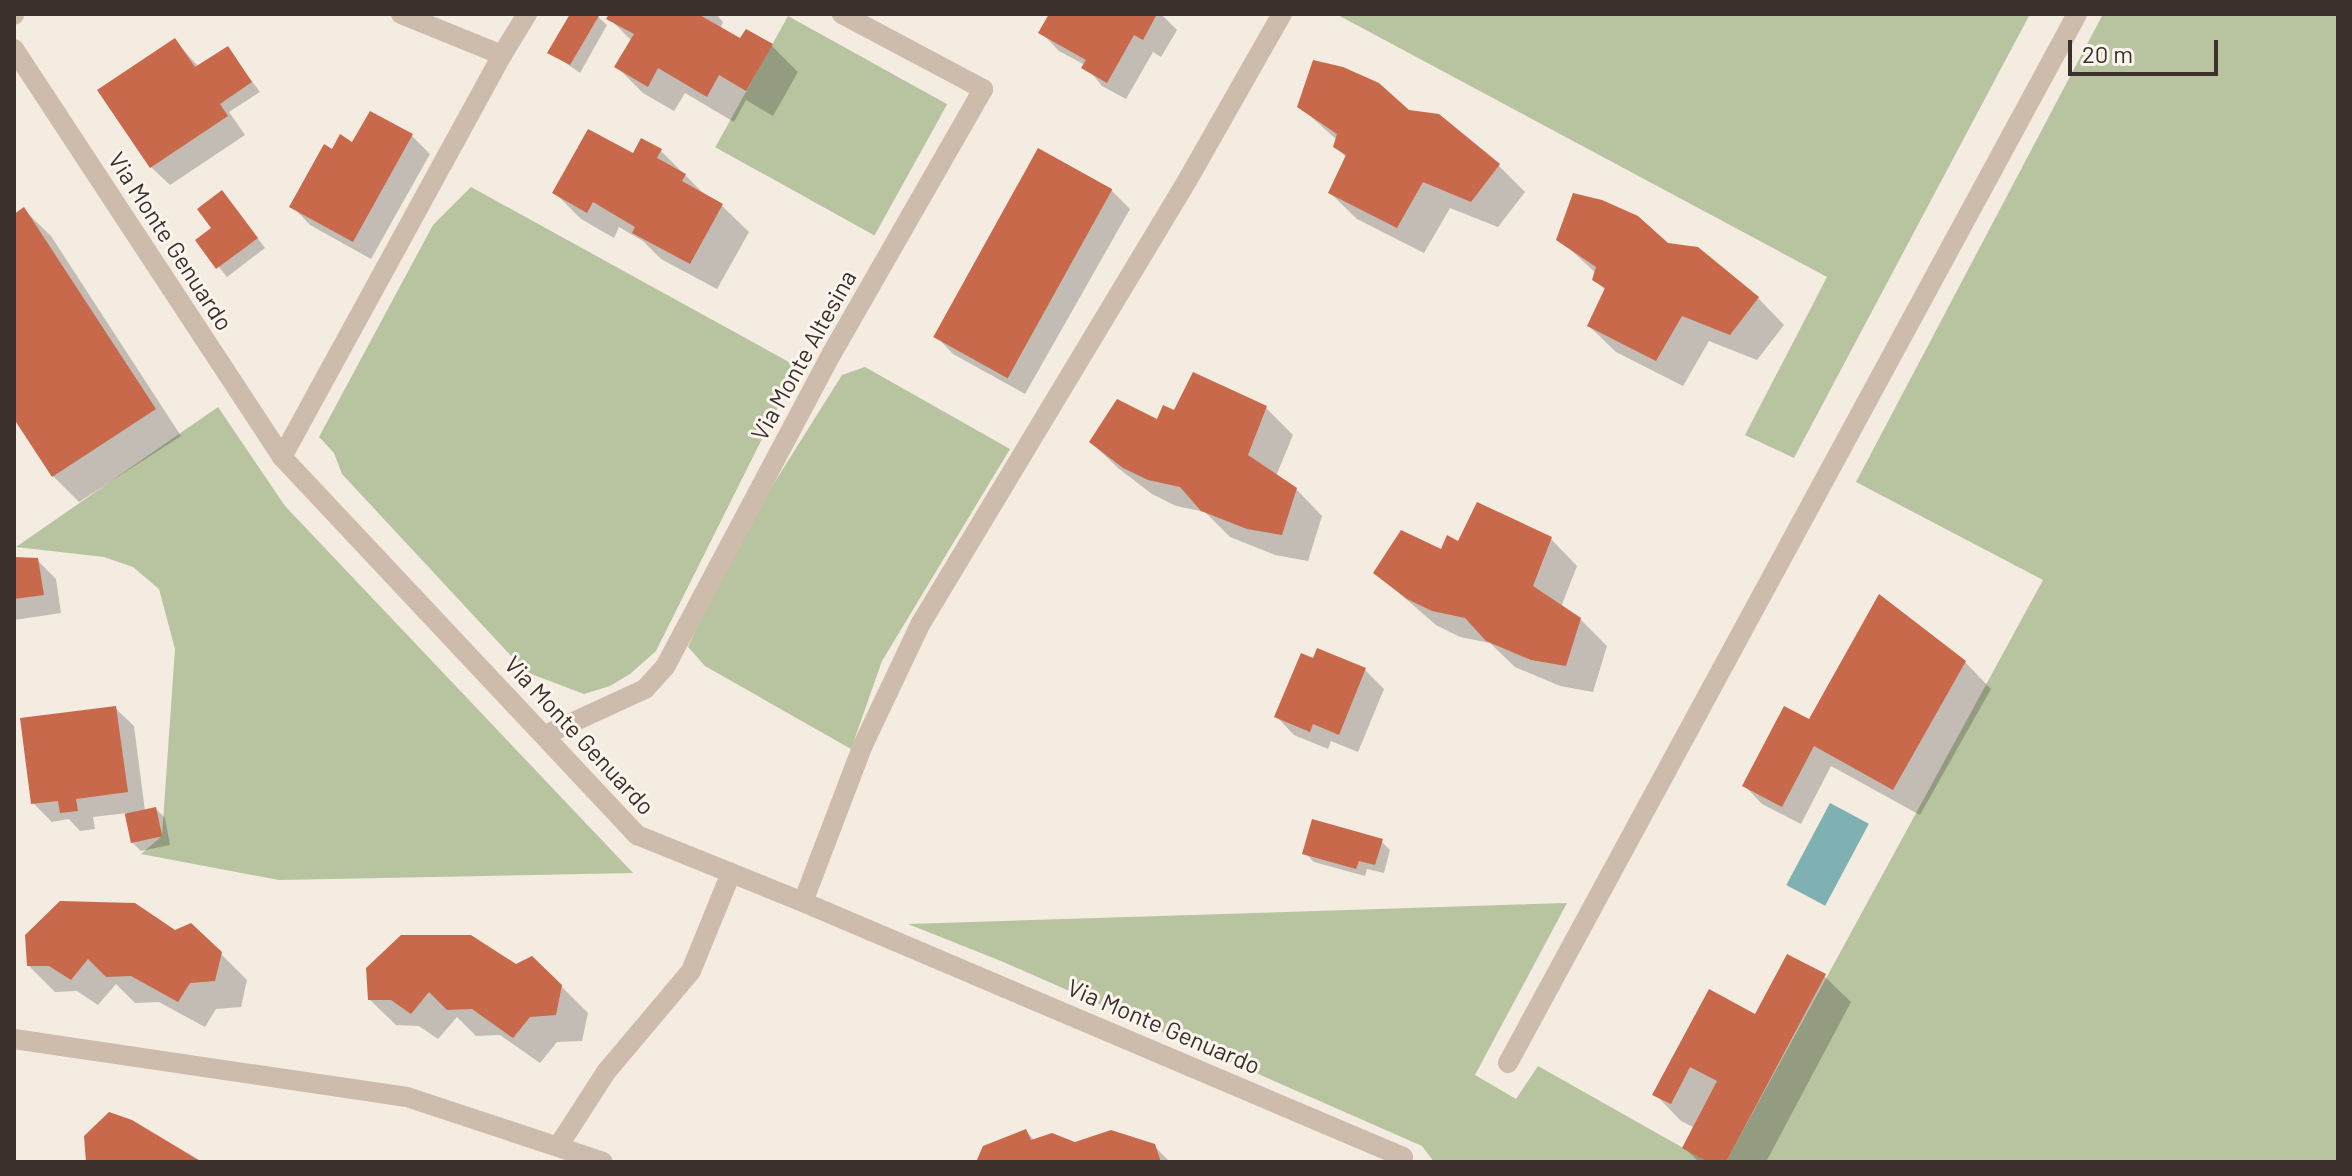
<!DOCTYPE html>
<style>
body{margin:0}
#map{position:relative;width:2352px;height:1176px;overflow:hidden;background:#f4ebe1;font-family:Barlow,sans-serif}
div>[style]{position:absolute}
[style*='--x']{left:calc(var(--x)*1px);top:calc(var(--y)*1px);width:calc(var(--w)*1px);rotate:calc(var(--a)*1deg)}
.green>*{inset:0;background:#b8c4a0;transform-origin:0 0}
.water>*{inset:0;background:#7fb0b2;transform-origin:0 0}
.shadow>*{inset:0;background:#0003}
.building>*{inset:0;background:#c8694b;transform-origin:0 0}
.minor>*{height:20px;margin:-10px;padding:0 10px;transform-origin:10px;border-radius:10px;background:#cdbbac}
span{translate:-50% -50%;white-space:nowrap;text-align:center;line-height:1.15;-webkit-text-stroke:6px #fbf5ee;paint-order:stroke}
.street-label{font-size:24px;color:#3b302b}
.frame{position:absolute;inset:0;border:16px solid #3b302b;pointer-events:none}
.scale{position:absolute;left:2068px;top:40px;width:150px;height:36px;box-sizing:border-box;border:4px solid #3b302b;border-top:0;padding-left:10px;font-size:24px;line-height:28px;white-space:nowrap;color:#3b302b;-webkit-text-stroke:6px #fbf5ee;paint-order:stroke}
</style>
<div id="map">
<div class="green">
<i style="clip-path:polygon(1336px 14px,2030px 14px,1794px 458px,1745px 435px,1827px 277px)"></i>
<i style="clip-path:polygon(2103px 14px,2338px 14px,2338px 1162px,1726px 1162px,2043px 580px,1856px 482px)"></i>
<i style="left:788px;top:16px;width:182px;height:150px;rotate:29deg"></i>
<i style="clip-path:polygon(471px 187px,798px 367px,656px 651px,630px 674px,610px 686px,584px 694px,526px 672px,342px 474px,334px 453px,319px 437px,433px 225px)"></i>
<i style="clip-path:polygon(865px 367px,1010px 449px,882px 661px,851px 749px,705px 666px,688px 647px,717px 583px,771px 488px,842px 375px)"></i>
<i style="clip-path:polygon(218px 407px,285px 506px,633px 873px,279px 880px,141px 854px,162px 836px,175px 649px,159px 589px,133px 567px,104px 557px,16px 547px)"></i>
<i style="clip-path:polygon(1567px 903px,1475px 1075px,1516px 1099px,1538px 1066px,1708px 1162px,1434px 1162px,1422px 1146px,1001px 961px,908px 924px)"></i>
</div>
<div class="water">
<i style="left:1830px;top:803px;width:44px;height:93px;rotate:28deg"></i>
</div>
<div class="shadow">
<i style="clip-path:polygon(572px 14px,595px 14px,607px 25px,580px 73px,550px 52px)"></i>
<i style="clip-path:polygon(611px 14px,716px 14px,723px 22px,720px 29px,741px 41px,771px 45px,798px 72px,773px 116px,746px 100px,734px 122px,685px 93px,674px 111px,643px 93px,617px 67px,632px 41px,609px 18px)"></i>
<i style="clip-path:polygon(1051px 14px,1161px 14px,1177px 30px,1161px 57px,1153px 52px,1126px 99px,1102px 86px,1085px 65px,1059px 51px,1041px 32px)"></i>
<i style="clip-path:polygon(175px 41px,199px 67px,227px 48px,260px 92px,229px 112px,245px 135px,170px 185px,151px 167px)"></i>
<i style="clip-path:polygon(1299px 106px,1408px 111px,1498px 165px,1525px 192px,1498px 227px,1450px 208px,1424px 253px,1357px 219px,1330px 193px,1347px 158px,1335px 147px,1337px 140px)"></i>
<i style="clip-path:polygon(412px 136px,430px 154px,371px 259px,310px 225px,292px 206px,333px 152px)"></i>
<i style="clip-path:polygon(642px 141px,661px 151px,707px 197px,722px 206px,749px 232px,717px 289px,661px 259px,643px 241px,619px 227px,614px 238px,581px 219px,555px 193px,633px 155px)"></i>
<i style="clip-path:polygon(1111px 190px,1130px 209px,1025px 394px,953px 354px,935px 335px)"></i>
<i style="clip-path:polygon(230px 202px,265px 248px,227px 277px,198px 241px,214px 228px)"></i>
<i style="clip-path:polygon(24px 210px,51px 236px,181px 436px,79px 502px,53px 476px,14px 415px,14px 216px)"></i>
<i style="clip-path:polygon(1559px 239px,1667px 245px,1758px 298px,1784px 325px,1757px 360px,1709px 341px,1683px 386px,1616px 352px,1589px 326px,1606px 291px,1595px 280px,1596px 273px)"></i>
<i style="clip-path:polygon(1266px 408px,1293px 435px,1276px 476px,1296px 489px,1322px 516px,1308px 561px,1275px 555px,1230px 537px,1205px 512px,1176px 506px,1152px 494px,1118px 468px,1091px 442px,1175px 413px)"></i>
<i style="clip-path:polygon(1551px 539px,1577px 566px,1561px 607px,1580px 619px,1607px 646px,1593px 692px,1560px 686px,1515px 667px,1490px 643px,1460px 637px,1436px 625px,1376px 573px,1459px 544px)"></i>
<i style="clip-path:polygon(14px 559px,37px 560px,56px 579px,61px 613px,14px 620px)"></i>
<i style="clip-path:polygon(1318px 651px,1365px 670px,1384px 689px,1358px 752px,1331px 741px,1328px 749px,1294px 735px,1276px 716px)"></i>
<i style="clip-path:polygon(1965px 662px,1991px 689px,1920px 815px,1831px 766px,1801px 824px,1762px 804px,1744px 785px,1810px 723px)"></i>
<i style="clip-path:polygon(115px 708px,134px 726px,145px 811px,156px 809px,165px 818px,170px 845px,141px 851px,132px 842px,127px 813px,93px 817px,95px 829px,80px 831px,69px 819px,52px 822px,33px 803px)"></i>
<i style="clip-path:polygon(1381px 841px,1390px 850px,1384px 873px,1367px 869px,1365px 876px,1314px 862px,1305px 853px)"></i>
<i style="clip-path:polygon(175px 932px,220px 953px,247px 980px,241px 1007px,216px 1009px,205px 1027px,159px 1002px,135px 1003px,116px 984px,98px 1005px,77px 991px,55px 992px,29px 966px)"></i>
<i style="clip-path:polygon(516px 966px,561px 986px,588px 1013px,582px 1041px,557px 1042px,540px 1063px,500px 1035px,476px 1036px,457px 1017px,438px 1039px,419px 1026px,396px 1025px,369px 999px)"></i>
<i style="clip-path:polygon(1824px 976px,1851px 1002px,1766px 1162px,1699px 1162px,1684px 1148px,1695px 1128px,1681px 1121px,1655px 1094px,1709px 992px,1756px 1017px)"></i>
<i style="clip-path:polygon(1026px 1131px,1035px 1141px,1154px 1146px,1170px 1162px,978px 1162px)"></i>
</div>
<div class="building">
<i style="clip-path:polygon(570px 14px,600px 14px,570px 65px,547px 53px)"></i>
<i style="clip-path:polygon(609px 14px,698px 14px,740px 38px,746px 29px,773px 44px,746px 91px,719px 75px,707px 97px,658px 68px,648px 87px,614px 67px,634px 34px,606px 19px)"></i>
<i style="clip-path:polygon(1049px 14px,1157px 14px,1143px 40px,1134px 35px,1107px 83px,1081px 68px,1086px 60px,1038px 33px)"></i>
<i style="clip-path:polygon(175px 38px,195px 67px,228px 46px,252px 82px,220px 104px,228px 116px,150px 168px,97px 90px)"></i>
<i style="clip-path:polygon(1313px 60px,1343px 67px,1379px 83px,1409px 110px,1439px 114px,1500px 164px,1471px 202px,1423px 182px,1397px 228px,1328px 193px,1346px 155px,1333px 147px,1337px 134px,1297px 107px)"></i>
<i style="clip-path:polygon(370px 111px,413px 134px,353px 242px,289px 207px,324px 144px,332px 149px,340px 134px,352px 142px)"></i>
<i style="clip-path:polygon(588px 129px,633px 153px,641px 138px,662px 149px,657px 158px,686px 174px,682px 181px,723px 204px,690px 264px,632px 233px,635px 227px,593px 202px,587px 213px,552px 193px)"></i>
<i style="left:1038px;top:148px;width:85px;height:216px;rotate:29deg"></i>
<i style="clip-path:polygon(222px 190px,258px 238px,216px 269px,195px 240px,211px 228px,197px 209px)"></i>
<i style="clip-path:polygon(1573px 193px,1602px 200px,1638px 216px,1668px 243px,1698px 247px,1759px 297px,1730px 335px,1682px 316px,1656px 361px,1587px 326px,1605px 288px,1592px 280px,1596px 267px,1556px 240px)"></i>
<i style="clip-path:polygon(24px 207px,156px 409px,52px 477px,14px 419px,14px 214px)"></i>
<i style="clip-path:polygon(1193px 372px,1267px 406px,1248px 455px,1297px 488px,1282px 535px,1247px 529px,1201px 511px,1180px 487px,1148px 480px,1123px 468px,1089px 442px,1117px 399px,1157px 419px,1163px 405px,1174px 410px)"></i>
<i style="clip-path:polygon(1477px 502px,1552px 537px,1533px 586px,1581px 618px,1566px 666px,1531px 660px,1486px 641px,1465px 618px,1432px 611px,1407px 599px,1373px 573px,1401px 530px,1441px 549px,1447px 535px,1458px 541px)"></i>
<i style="clip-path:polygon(14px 557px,38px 558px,44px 595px,14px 599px)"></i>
<i style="clip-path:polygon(1879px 594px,1966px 661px,1893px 790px,1814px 746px,1782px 807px,1742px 786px,1784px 706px,1809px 719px)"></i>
<i style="clip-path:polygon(1317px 648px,1366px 668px,1339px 735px,1313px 724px,1310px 732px,1274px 717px,1301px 653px,1313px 658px)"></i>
<i style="clip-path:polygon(116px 706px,128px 792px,76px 799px,78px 811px,60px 813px,58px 801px,31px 804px,20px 718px)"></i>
<i style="left:156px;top:807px;width:30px;height:32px;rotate:78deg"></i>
<i style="clip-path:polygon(1312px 819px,1383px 839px,1375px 865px,1359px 861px,1356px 869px,1302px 854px)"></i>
<i style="clip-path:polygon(60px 901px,135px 903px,175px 930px,191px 923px,222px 952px,215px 981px,190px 983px,178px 1002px,131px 976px,106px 977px,88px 959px,71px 980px,49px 966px,27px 966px,25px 935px)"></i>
<i style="clip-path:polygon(401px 935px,471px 935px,516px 964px,532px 956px,562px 985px,556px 1015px,530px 1017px,513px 1038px,472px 1009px,447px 1010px,429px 992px,411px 1014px,391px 1000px,368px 1000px,366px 968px)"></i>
<i style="clip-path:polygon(1787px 954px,1826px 974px,1726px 1162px,1708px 1162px,1682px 1148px,1717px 1081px,1690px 1067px,1671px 1104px,1652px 1095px,1709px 989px,1755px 1014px)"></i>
<i style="clip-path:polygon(109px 1112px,132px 1120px,202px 1162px,86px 1162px,84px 1136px)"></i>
<i style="clip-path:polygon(1026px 1129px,1031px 1140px,1052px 1133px,1075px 1142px,1111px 1130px,1155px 1144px,1161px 1162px,976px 1162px,983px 1146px)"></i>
</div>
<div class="minor">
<i style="--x:401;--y:14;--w:109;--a:22.1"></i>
<i style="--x:502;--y:55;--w:48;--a:-58.6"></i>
<i style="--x:14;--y:15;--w:1;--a:-90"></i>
<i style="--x:14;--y:49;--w:488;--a:56.7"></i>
<i style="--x:282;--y:457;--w:519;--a:46.8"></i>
<i style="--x:637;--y:835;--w:179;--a:22"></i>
<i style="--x:803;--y:902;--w:652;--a:23.03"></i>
<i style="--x:282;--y:457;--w:458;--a:-61.3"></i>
<i style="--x:545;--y:735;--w:110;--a:-24.7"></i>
<i style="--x:645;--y:689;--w:30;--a:-48"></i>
<i style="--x:665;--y:667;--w:356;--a:-62"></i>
<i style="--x:832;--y:353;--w:304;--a:-60.2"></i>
<i style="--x:983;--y:89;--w:160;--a:-152"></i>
<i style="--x:803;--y:902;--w:168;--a:-69.1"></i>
<i style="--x:863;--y:745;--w:135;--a:-64.6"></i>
<i style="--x:921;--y:623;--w:516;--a:-58.96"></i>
<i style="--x:1187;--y:181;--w:192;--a:-60.4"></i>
<i style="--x:14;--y:1039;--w:397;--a:8.4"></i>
<i style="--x:407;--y:1097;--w:206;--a:18.3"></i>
<i style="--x:1508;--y:1063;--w:1193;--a:-61.52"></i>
<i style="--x:559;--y:1145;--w:87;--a:-57.2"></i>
<i style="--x:606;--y:1072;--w:132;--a:-49.9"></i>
<i style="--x:691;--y:971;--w:106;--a:-67.8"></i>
</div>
<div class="street-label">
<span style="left:171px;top:241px;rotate:57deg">Via Monte Genuardo</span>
<span style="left:803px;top:355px;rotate:-61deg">Via Monte Altesina</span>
<span style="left:580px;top:735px;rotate:47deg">Via Monte Genuardo</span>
<span style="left:1164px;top:1026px;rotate:23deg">Via Monte Genuardo</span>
</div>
<div class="frame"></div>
<div class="scale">20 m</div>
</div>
